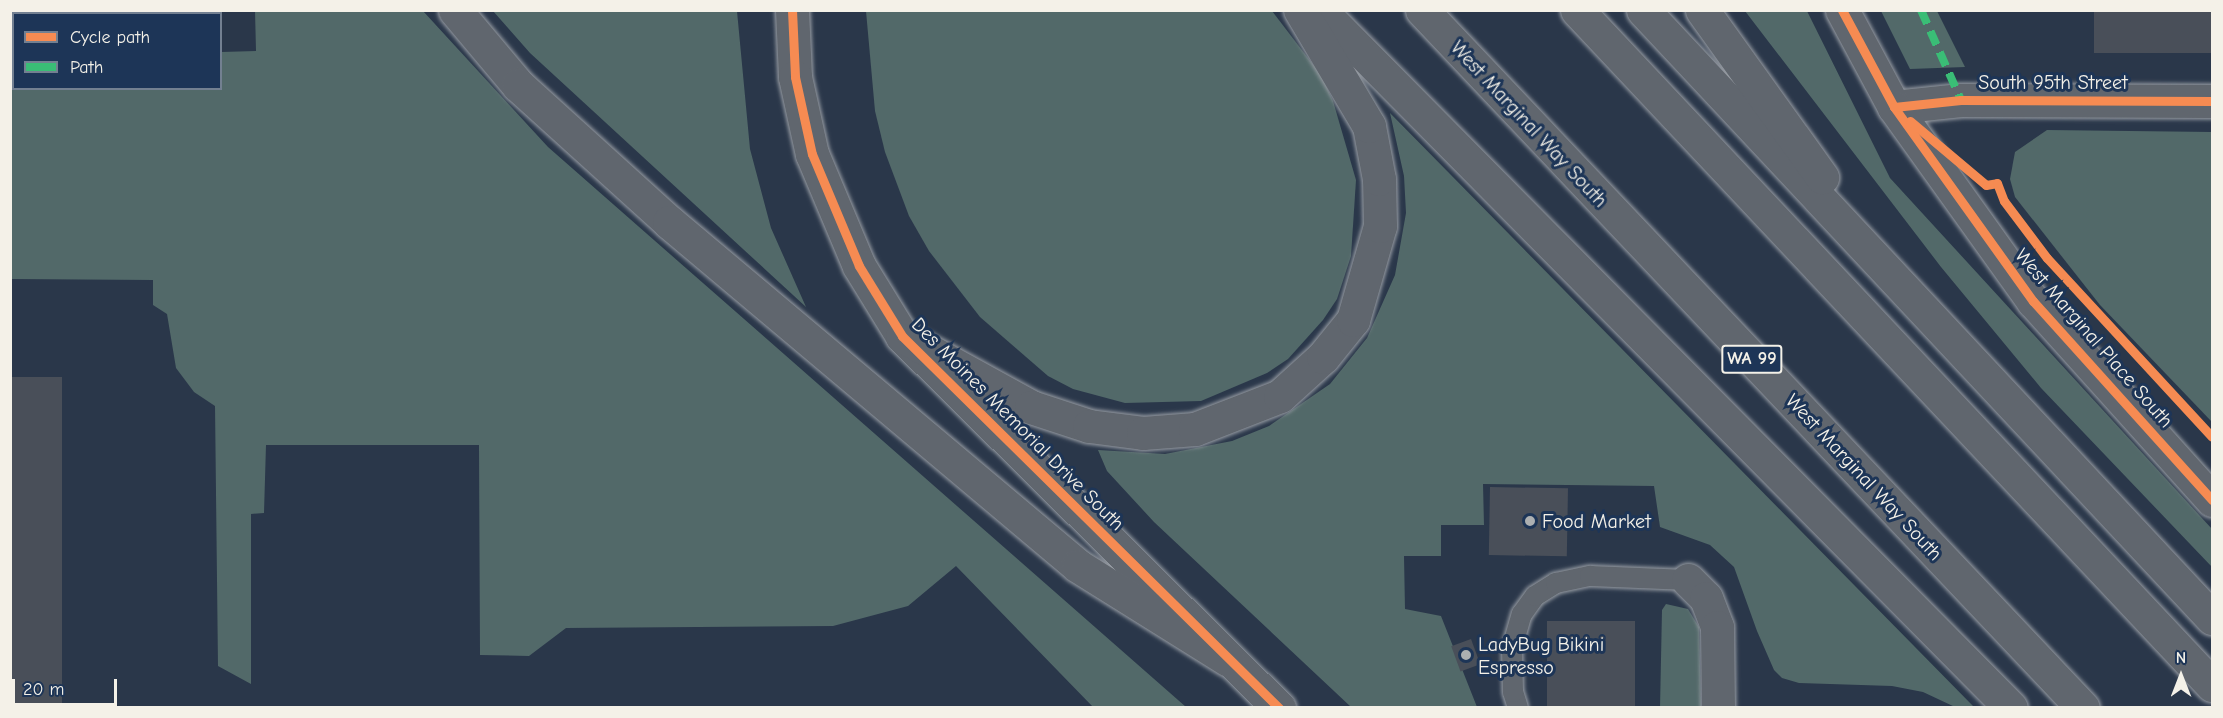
<!DOCTYPE html>
<style>
body{margin:0}
#map{position:relative;width:2223px;height:718px;overflow:hidden;background:#2a374a;font-family:"Comic Neue",sans-serif}
div>[style]{position:absolute}
[style*='--x']{left:calc(var(--x)*1px);top:calc(var(--y)*1px);width:calc(var(--w)*1px);rotate:calc(var(--a)*1deg)}
.green>*{inset:0;background:#526969}
.building>*{inset:0;background:#494f59;transform-origin:0 0}
.roads{filter:drop-shadow(0 0 2px #979ca3) drop-shadow(0 0 2px #979ca3)}
.lane>*{height:20px;margin:-10px;padding:0 10px;transform-origin:10px;border-radius:10px;background:#60666e}
.street>*{height:33px;margin:-16.5px;padding:0 16.5px;transform-origin:16.5px;border-radius:16.5px;background:#60666e}
.secondary>*{height:33px;margin:-16.5px;padding:0 16.5px;transform-origin:16.5px;border-radius:16.5px;background:#60666e}
.highway>*{height:33px;margin:-16.5px;padding:0 16.5px;transform-origin:16.5px;border-radius:16.5px;background:#60666e}
.quiet>*{height:8px;margin-top:-4px;transform-origin:0;background:repeating-linear-gradient(90deg,#3abd76 0 15px,transparent 0 23px)}
.cycleway>*{height:9px;margin:-4.5px;padding:0 4.5px;transform-origin:4.5px;border-radius:4.5px;background:#f68b52}
.dots>*{width:16px;height:16px;translate:-50% -50%;box-sizing:border-box;border:3px solid #1d3557;border-radius:50%}
span{translate:-50% -50%;white-space:nowrap;text-align:center;line-height:1.15;-webkit-text-stroke:6px #1d3557;paint-order:stroke}
.shield-label span{padding:2px 4px;background:#1d3557;border:2px solid;border-radius:4px;-webkit-text-stroke-width:0}
.shield-label{font-size:18px;color:#f4f1e8;font-weight:700}
.street-label{font-size:20px;color:#f4f1e8}
.poi-label{font-size:20px;color:#f4f1e8}
.left{translate:0 -50%;text-align:left}
.frame{position:absolute;inset:0;border:12px solid #f4f1e8;pointer-events:none}
.legend{position:absolute;left:12px;top:12px;width:210px;height:78px;box-sizing:border-box;background:#1d3557;border:2px solid #738091;margin:0;padding:8px 10px;list-style:none;font-size:18px;color:#f4f1e8}
.legend li{display:flex;align-items:center;gap:12px;height:30px}
.legend b{width:30px;border:2px solid #738091}
.north{position:absolute;left:2151px;top:646px;width:60px;height:60px;-webkit-text-stroke:4px #1d3557;paint-order:stroke;rotate:0deg;font-size:16px;font-weight:700;line-height:24px;text-align:center;color:#f4f1e8}
.north::after{content:'';display:block;margin:auto;width:21px;height:27px;background:#f4f1e8;clip-path:polygon(50% 0,100% 100%,50% 72%,0 100%)}
.scale{position:absolute;left:12px;top:679px;width:105px;height:27px;box-sizing:border-box;border:3px solid #f4f1e8;border-top:0;padding-left:8px;font-size:18px;line-height:21px;white-space:nowrap;color:#f4f1e8;-webkit-text-stroke:4px #1d3557;paint-order:stroke}
</style>
<div id="map">
<div class="green">
<i style="clip-path:polygon(255px 11px,423px 11px,548px 147px,1186px 707px,1093px 707px,956px 566px,908px 606px,833px 626px,566px 628px,529px 656px,480px 655px,479px 445px,266px 445px,264px 513px,251px 514px,251px 684px,218px 666px,215px 406px,194px 392px,176px 368px,167px 314px,153px 305px,153px 280px,11px 279px,11px 52px,14px 88px,220px 88px,221px 52px,256px 51px)"></i>
<i style="clip-path:polygon(493px 11px,737px 11px,750px 149px,771px 228px,806px 307px,530px 53px)"></i>
<i style="clip-path:polygon(866px 11px,1272px 11px,1321px 75px,1333px 101px,1356px 180px,1351px 256px,1337px 299px,1323px 320px,1288px 359px,1267px 373px,1201px 401px,1125px 403px,1073px 389px,1048px 376px,980px 317px,929px 251px,909px 216px,885px 152px,875px 111px)"></i>
<i style="clip-path:polygon(1745px 11px,1807px 11px,1890px 178px,2212px 529px,2212px 567px,2041px 388px,1941px 267px)"></i>
<i style="clip-path:polygon(1881px 11px,1937px 11px,1965px 67px,1910px 69px)"></i>
<i style="clip-path:polygon(1390px 113px,1974px 707px,1955px 707px,1923px 692px,1892px 686px,1799px 683px,1782px 678px,1774px 670px,1757px 631px,1734px 567px,1710px 545px,1660px 527px,1654px 486px,1483px 484px,1484px 525px,1441px 525px,1441px 556px,1404px 556px,1405px 609px,1441px 616px,1477px 707px,1351px 707px,1154px 522px,1107px 471px,1098px 450px,1165px 454px,1232px 441px,1269px 426px,1330px 384px,1367px 338px,1395px 275px,1406px 213px,1404px 176px)"></i>
<i style="clip-path:polygon(2047px 130px,2212px 132px,2212px 422px,2100px 305px,2015px 197px,2010px 179px,2015px 152px)"></i>
<i style="clip-path:polygon(1666px 604px,1688px 609px,1699px 627px,1701px 707px,1660px 708px,1662px 610px)"></i>
</div>
<div class="building">
<i style="left:2094px;top:10px;width:118px;height:43px"></i>
<i style="left:10px;top:377px;width:52px;height:331px"></i>
<i style="left:1490px;top:487px;width:78px;height:68px;rotate:1deg"></i>
<i style="left:1547px;top:621px;width:88px;height:87px"></i>
<i style="left:1471px;top:639px;width:27px;height:21px;rotate:70deg"></i>
</div>
<div class="roads">
<div class="lane">
<i style="--x:128;--y:10;--w:4;--a:90"></i>
<i style="--x:10;--y:27;--w:4;--a:0"></i>
<i style="--x:1518;--y:708;--w:17;--a:-107"></i>
<i style="--x:1513;--y:692;--w:44;--a:-91.3"></i>
<i style="--x:1512;--y:648;--w:35;--a:-74"></i>
<i style="--x:1522;--y:614;--w:22;--a:-54"></i>
<i style="--x:1535;--y:596;--w:25;--a:-32"></i>
<i style="--x:1556;--y:583;--w:35;--a:-12"></i>
<i style="--x:1590;--y:576;--w:98;--a:2.3"></i>
</div>
<div class="street">
<i style="--x:1894;--y:107;--w:67;--a:-6"></i>
<i style="--x:1961;--y:100;--w:251;--a:0.2"></i>
<i style="--x:1688;--y:580;--w:25;--a:45"></i>
<i style="--x:1706;--y:598;--w:31;--a:69"></i>
<i style="--x:1717;--y:627;--w:81;--a:89.3"></i>
</div>
<div class="secondary">
<i style="--x:792;--y:10;--w:67;--a:87.4"></i>
<i style="--x:795;--y:77;--w:79;--a:77.6"></i>
<i style="--x:812;--y:154;--w:121;--a:67.2"></i>
<i style="--x:859;--y:266;--w:82;--a:58.4"></i>
<i style="--x:902;--y:336;--w:530;--a:44.62"></i>
<i style="--x:1842;--y:10;--w:110;--a:61.8"></i>
<i style="--x:1894;--y:107;--w:239;--a:54.4"></i>
<i style="--x:2033;--y:301;--w:268;--a:48"></i>
</div>
<div class="highway">
<i style="--x:455;--y:10;--w:98;--a:50"></i>
<i style="--x:518;--y:85;--w:204;--a:42.2"></i>
<i style="--x:669;--y:222;--w:534;--a:40.07"></i>
<i style="--x:1078;--y:566;--w:176;--a:32"></i>
<i style="--x:1320;--y:10;--w:982;--a:45.29"></i>
<i style="--x:1422;--y:10;--w:961;--a:46.56"></i>
<i style="--x:1577;--y:10;--w:927;--a:46.75"></i>
<i style="--x:1643;--y:10;--w:833;--a:46.9"></i>
<i style="--x:1702;--y:10;--w:206;--a:54.3"></i>
<i style="--x:902;--y:336;--w:147;--a:28.8"></i>
<i style="--x:1031;--y:407;--w:61;--a:18.1"></i>
<i style="--x:1089;--y:426;--w:54;--a:7.4"></i>
<i style="--x:1143;--y:433;--w:52;--a:-4.4"></i>
<i style="--x:1195;--y:429;--w:91;--a:-21.2"></i>
<i style="--x:1280;--y:396;--w:58;--a:-42.2"></i>
<i style="--x:1323;--y:357;--w:48;--a:-51"></i>
<i style="--x:1353;--y:320;--w:98;--a:-74"></i>
<i style="--x:1380;--y:226;--w:47;--a:-91.2"></i>
<i style="--x:1379;--y:179;--w:54;--a:-100.7"></i>
<i style="--x:1369;--y:126;--w:135;--a:-120.7"></i>
</div>
</div>
<div class="quiet">
<i style="--x:1921;--y:10;--w:98;--a:66"></i>
</div>
<div class="cycleway">
<i style="--x:792;--y:10;--w:67;--a:87.4"></i>
<i style="--x:795;--y:77;--w:79;--a:77.6"></i>
<i style="--x:812;--y:154;--w:121;--a:67.2"></i>
<i style="--x:859;--y:266;--w:82;--a:58.4"></i>
<i style="--x:902;--y:336;--w:530;--a:44.62"></i>
<i style="--x:1842;--y:10;--w:110;--a:61.8"></i>
<i style="--x:1894;--y:107;--w:239;--a:54.4"></i>
<i style="--x:2033;--y:301;--w:268;--a:48"></i>
<i style="--x:1894;--y:107;--w:67;--a:-6"></i>
<i style="--x:1961;--y:100;--w:251;--a:0.2"></i>
<i style="--x:1910;--y:121;--w:99;--a:40.1"></i>
<i style="--x:1986;--y:185;--w:11;--a:-10"></i>
<i style="--x:1997;--y:183;--w:19;--a:69"></i>
<i style="--x:2004;--y:201;--w:71;--a:53"></i>
<i style="--x:2047;--y:258;--w:243;--a:47.3"></i>
</div>
<div class="dots">
<i style="left:1530px;top:521px;background:#adb0b1"></i>
<i style="left:1466px;top:655px;background:#adb0b1"></i>
</div>
<div class="shield-label">
<span style="left:1752px;top:359px">WA 99</span>
</div>
<div class="street-label">
<span style="left:2053px;top:82px">South 95th Street</span>
<span style="left:1529px;top:124px;rotate:47deg">West Marginal Way South</span>
<span style="left:2094px;top:338px;rotate:49deg">West Marginal Place South</span>
<span style="left:1018px;top:424px;rotate:45deg">Des Moines Memorial Drive South</span>
<span style="left:1864px;top:477px;rotate:47deg">West Marginal Way South</span>
</div>
<div class="poi-label">
<span class="left" style="left:1542px;top:521px">Food Market</span>
<span class="left" style="left:1478px;top:656px">LadyBug Bikini<br>Espresso</span>
</div>
<div class="frame"></div>
<ul class="legend">
<li><b style="height:8px;background:#f68b52"></b>Cycle path</li>
<li><b style="height:8px;background:#3abd76"></b>Path</li>
</ul>
<div class="north">N</div>
<div class="scale">20 m</div>
</div>
